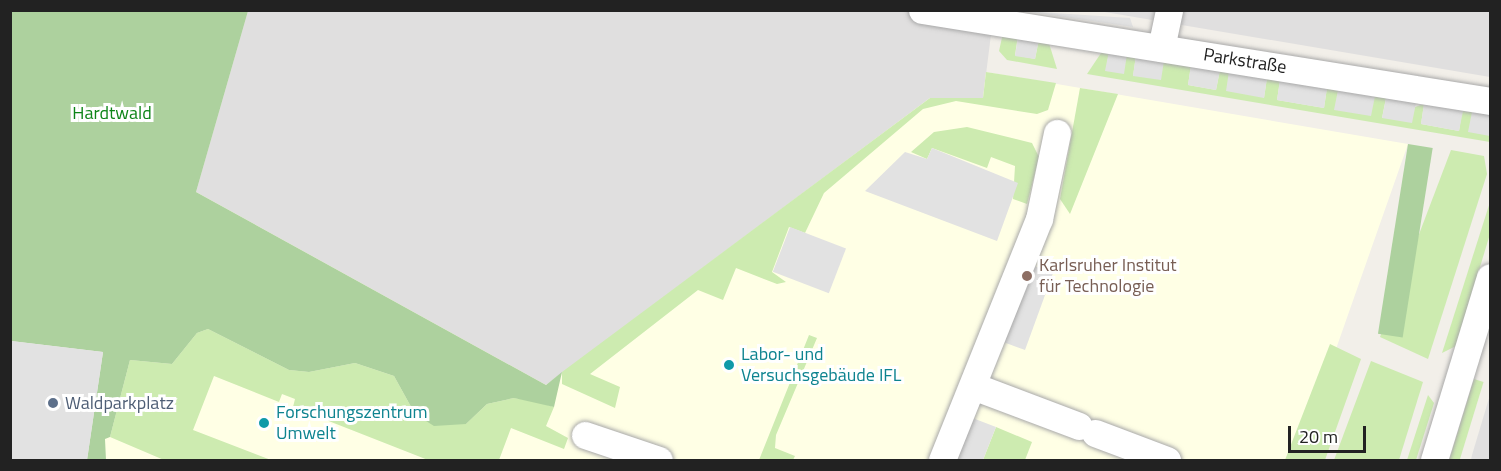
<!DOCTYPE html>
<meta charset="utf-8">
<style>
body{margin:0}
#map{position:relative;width:1501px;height:471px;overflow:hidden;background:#f2efe9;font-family:"Titillium Web",sans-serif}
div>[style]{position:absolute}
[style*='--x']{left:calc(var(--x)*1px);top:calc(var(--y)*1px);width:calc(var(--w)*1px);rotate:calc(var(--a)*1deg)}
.residential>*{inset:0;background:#e0dfdf}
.education>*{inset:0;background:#ffffe5}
.grass>*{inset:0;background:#cdebb0;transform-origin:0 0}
.forest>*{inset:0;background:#add19e;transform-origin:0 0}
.parking>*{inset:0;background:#e2e2e2;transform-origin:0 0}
.roads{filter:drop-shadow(0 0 2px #a9a9a9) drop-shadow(0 0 2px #a9a9a9)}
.minor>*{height:27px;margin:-13.5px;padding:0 13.5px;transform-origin:13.5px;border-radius:13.5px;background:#fff}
.dots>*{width:16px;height:16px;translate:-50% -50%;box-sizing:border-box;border:3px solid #fff;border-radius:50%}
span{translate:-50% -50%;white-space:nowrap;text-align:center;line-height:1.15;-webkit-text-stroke:6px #fff;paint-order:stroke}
.street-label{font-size:18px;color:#222}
.park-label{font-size:18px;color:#0c8416}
.education-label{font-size:18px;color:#785e54}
.left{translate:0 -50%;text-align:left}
.culture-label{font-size:18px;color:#0d838f}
.service-label{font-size:18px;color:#4e5e75}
.frame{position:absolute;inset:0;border:12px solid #222;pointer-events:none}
.scale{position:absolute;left:1288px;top:426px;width:78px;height:27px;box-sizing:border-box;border:3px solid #222;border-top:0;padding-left:8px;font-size:18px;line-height:21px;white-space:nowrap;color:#222;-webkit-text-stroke:4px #fff;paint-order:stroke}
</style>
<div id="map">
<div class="residential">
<i style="clip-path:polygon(248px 11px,994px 11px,983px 98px,930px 98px,546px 385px,196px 192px)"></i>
<i style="clip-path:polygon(1099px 11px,1490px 11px,1490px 77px)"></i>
<i style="clip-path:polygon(1490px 395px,1490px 460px,1471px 460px,1472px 455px)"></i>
</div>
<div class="education">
<i style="clip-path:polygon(986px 72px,1408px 144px,1297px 460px,87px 460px,196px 192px,546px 385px,930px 98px,983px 98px)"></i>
</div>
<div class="grass">
<i style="clip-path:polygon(1003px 33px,1018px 35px,1015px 55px,1035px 59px,1039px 39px,1048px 40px,1057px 69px,1007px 60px,999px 51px)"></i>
<i style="clip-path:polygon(1103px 50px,1109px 51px,1106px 71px,1127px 54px,1136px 55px,1133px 76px,1164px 60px,1191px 65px,1188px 85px,1216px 90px,1220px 70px,1229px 71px,1264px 98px,1267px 78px,1280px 80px,1277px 100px,1324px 108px,1327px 88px,1386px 98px,1382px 118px,1424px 104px,1421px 124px,1459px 131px,1462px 111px,1472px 112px,1490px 136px,1490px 131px,1490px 142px,1087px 74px)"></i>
<i style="clip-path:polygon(986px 72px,1056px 83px,1048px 110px,1037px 114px,956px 101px,923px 109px,824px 193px,805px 233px,789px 227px,772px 272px,786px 282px,777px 284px,736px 268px,723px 300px,698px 290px,590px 374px,620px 387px,615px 408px,562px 384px,562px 372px,930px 98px,983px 98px)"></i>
<i style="clip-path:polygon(1080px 88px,1118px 94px,1070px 214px,1060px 199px)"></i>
<i style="clip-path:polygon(967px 127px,1032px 143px,1039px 157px,1027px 204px,1013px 199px,1015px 166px,991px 157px,987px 168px,932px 148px,927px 159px,911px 152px,934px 132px)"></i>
<i style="clip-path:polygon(1451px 150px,1484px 156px,1487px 174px,1428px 359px,1380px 337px)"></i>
<i style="clip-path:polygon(1490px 202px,1490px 234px,1456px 346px,1442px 353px)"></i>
<i style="clip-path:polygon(208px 329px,289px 370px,309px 372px,355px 363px,394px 376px,415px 414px,466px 424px,487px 404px,514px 398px,535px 401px,554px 407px,546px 426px,568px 438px,564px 449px,511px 428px,499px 460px,428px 460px,293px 407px,295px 399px,282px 394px,279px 402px,214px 376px,193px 430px,271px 460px,164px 460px,110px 437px,130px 360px,172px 364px,197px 333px)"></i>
<i style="clip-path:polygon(809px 335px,817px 338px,776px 435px,775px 448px,795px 456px,793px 460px,759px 460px)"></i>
<i style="clip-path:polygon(1330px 344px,1361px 359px,1325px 460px,1285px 460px)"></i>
<i style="clip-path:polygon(1371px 361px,1423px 382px,1399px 460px,1334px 460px)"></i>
<i style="left:1474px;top:379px;width:10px;height:85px;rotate:17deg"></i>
<i style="clip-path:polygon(1428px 395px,1434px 403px,1416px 460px,1407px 460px)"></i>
<i style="clip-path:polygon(996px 427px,1032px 442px,1025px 460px,983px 460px)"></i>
</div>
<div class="forest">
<i style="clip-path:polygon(11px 11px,248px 11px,196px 192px,546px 385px,562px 372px,554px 407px,514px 398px,487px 404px,466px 424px,434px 426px,415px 414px,394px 376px,355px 363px,309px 372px,289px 370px,208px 329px,197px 333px,172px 364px,130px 360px,110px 437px,105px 439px,106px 460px,87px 460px,103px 352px,11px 341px)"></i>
<i style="left:1408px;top:144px;width:25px;height:192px;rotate:9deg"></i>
</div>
<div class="parking">
<i style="clip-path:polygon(1024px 11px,1130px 18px,1133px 27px)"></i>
<i style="clip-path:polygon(1020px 26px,1490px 101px,1490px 136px,1468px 132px,1472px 112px,1463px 111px,1459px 131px,1421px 124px,1424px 104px,1416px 103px,1412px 123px,1382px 118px,1386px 98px,1375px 96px,1371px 116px,1334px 110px,1338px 90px,1327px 88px,1324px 108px,1277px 100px,1280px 80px,1267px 78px,1264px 98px,1226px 91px,1229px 71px,1220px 70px,1216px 90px,1188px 85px,1191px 65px,1164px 61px,1161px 80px,1133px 76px,1136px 56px,1127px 54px,1124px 74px,1105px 71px,1109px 51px,1039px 39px,1035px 59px,1015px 56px)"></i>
<i style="clip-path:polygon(932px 148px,1018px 183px,997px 241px,865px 191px,905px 152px,927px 159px)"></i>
<i style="left:790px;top:227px;width:60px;height:48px;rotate:21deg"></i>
<i style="left:1023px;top:262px;width:32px;height:82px;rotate:20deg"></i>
<i style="clip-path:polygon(11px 341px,103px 352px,87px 460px,11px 460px)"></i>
<i style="clip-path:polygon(962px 414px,996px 427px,983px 460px,942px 460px)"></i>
</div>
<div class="roads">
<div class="minor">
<i style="--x:922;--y:10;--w:575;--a:9.1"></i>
<i style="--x:1161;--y:48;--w:39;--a:-78"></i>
<i style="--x:973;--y:386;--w:113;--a:20.7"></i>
<i style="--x:1095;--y:433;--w:77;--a:20.6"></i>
<i style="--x:585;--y:435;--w:78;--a:18.7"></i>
<i style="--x:942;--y:460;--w:260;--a:-68.1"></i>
<i style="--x:1039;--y:219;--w:88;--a:-78.2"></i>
<i style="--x:1434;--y:460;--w:191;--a:-73"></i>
</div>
</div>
<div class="dots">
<i style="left:1027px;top:276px;background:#8d6e63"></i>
<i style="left:729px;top:365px;background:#0f9aa8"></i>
<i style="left:53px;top:403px;background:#5c6f8a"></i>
<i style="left:264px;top:423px;background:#0f9aa8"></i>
</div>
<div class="street-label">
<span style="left:1245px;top:61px;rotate:9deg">Parkstraße</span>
</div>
<div class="park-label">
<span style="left:112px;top:113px">Hardtwald</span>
</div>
<div class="education-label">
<span class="left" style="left:1039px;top:276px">Karlsruher Institut<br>für Technologie</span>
</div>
<div class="culture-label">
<span class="left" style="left:741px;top:365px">Labor- und<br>Versuchsgebäude IFL</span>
<span class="left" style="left:276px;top:423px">Forschungszentrum<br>Umwelt</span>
</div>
<div class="service-label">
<span class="left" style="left:65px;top:403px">Waldparkplatz</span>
</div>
<div class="frame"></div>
<div class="scale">20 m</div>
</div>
